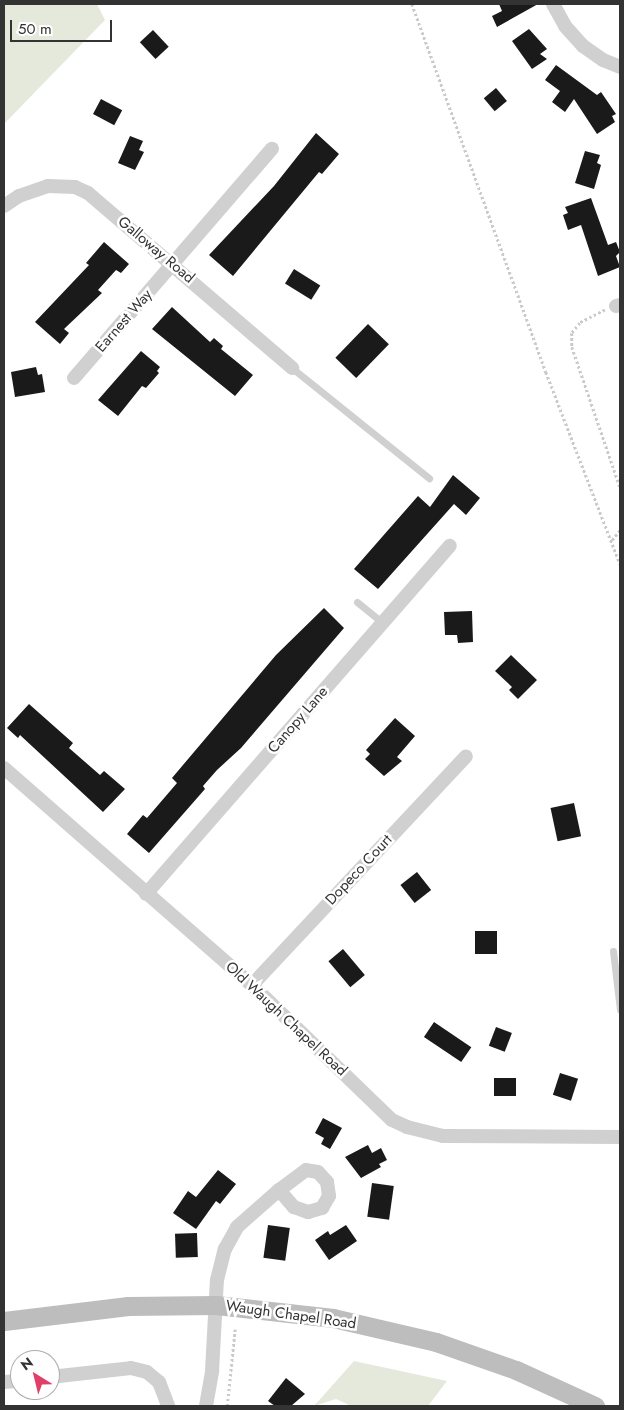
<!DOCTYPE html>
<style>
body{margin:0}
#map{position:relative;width:624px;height:1410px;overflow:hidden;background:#fff;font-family:Jost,sans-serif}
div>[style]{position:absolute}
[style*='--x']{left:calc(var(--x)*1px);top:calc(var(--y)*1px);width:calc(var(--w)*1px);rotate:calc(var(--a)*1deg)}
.green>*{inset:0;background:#e5e9dc}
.building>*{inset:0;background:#1a1a1a;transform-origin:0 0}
.path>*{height:2.5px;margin-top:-1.25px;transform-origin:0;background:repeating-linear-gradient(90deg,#cacaca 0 2.5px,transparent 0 5px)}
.service>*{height:7px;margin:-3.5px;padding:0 3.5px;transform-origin:3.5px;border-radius:3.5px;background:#d0d0d0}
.minor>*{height:14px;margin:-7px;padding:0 7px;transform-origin:7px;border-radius:7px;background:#d0d0d0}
.secondary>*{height:19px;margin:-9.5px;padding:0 9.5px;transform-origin:9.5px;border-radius:9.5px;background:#bdbdbd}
span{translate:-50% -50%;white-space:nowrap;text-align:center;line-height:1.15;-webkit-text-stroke:5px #fff;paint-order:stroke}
.street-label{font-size:15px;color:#333}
.frame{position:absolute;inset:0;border:5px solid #333;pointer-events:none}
.north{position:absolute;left:10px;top:1350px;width:50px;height:50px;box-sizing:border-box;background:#fff;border:1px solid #adadad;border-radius:50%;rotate:324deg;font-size:14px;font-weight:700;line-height:20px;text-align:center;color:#333}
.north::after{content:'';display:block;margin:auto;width:18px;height:22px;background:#df3f68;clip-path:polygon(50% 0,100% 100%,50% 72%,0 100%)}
.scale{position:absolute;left:10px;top:20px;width:102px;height:22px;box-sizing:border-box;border:2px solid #333;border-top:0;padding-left:6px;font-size:15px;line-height:18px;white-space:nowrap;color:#333;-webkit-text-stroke:4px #fff;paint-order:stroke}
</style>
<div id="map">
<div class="green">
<i style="clip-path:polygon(4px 4px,97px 4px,105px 20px,4px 124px)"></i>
<i style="clip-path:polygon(354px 1361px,447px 1381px,428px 1406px,351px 1406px,336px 1399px,314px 1406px)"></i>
</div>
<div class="building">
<i style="clip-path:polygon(499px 4px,538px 4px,497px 27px,492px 16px,502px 11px)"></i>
<i style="clip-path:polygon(529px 29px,547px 49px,540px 54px,547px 59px,532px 69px,512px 41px)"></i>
<i style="left:153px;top:30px;width:23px;height:18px;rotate:47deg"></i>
<i style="clip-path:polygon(556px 65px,597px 95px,601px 92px,616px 114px,612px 116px,615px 122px,597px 134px,574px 99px,565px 112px,552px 102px,560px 91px,545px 80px)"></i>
<i style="left:496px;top:88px;width:17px;height:16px;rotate:50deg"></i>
<i style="left:101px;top:99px;width:24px;height:17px;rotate:28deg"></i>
<i style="clip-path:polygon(316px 133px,339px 154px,322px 174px,319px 172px,233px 276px,209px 255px,274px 186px)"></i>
<i style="clip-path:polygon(130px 136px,143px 141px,139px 150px,144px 152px,135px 170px,118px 163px)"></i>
<i style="clip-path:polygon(585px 151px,600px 155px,597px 163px,601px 165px,594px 189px,575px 183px)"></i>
<i style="clip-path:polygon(591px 198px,608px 245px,616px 242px,620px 252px,616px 256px,620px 267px,598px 276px,581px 225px,568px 230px,563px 215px,568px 213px,565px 207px)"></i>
<i style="clip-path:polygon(104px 242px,129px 264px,121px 273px,116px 270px,98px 290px,102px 293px,64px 329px,69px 333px,60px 344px,35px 322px,89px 265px,86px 263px)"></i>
<i style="left:294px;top:269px;width:31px;height:17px;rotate:32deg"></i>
<i style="clip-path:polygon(172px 307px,210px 342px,214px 338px,223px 346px,221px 349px,253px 375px,235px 396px,152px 329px)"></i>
<i style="left:368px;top:324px;width:29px;height:47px;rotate:44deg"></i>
<i style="clip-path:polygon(141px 351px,160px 367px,157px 371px,159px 373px,146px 388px,142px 386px,118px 416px,98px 400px)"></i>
<i style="clip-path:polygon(36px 367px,38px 375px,42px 374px,45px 392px,15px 397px,11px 372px)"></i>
<i style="clip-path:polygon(453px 475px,480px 498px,466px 515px,454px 504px,378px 589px,354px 569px,418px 496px,430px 507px)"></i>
<i style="clip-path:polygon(324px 608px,344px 628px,241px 748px,217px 770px,203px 786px,205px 789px,149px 853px,127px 834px,143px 815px,147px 818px,177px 783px,172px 778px,276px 655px)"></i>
<i style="clip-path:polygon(472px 611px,473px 642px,458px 643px,457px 635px,445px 635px,444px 612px)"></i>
<i style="clip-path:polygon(511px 655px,537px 680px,518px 699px,509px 690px,512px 687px,495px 671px)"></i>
<i style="clip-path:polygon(29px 704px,73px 743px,69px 748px,100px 775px,104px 771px,125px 789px,103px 812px,20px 735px,18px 738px,7px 728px)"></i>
<i style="clip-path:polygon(395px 718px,415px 736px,397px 757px,402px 761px,384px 776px,365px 759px,370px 754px,366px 750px)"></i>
<i style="left:574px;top:803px;width:34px;height:24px;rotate:78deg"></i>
<i style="left:417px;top:872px;width:23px;height:21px;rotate:52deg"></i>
<i style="left:497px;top:931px;width:23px;height:22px;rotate:90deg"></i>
<i style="left:343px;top:949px;width:34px;height:19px;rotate:50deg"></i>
<i style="left:434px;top:1022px;width:45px;height:18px;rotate:34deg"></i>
<i style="left:496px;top:1027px;width:17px;height:20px;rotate:21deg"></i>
<i style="left:560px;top:1073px;width:19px;height:23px;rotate:18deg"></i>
<i style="left:516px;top:1078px;width:18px;height:22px;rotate:90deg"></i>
<i style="clip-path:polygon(323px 1118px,342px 1128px,330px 1149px,321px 1144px,324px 1138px,315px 1133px)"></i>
<i style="clip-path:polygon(368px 1145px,372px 1153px,381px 1148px,387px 1160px,379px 1164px,381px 1167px,361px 1178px,345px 1157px)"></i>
<i style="clip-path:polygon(218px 1170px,236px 1184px,220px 1204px,216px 1201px,196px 1229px,173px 1213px,188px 1191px,196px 1197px)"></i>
<i style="left:372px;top:1183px;width:22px;height:34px;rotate:8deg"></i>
<i style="left:268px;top:1225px;width:22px;height:33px;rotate:8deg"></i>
<i style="clip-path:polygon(346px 1225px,357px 1241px,329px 1260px,315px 1240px,328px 1231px,330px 1235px)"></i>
<i style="left:197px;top:1233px;width:24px;height:22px;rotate:88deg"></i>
<i style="clip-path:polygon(286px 1378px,305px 1394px,291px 1406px,275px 1406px,268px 1401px)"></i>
</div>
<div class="path">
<i style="--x:412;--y:4;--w:392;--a:70"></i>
<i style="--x:546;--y:372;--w:206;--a:68.9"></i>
<i style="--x:605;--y:310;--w:28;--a:153"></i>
<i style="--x:580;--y:323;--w:13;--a:129"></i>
<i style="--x:572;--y:333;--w:14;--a:90"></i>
<i style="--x:572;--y:347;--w:148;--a:71.1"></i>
<i style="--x:612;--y:540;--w:13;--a:-51"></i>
<i style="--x:227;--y:1406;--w:77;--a:-84.1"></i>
</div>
<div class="service">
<i style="--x:292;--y:368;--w:176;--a:38.8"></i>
<i style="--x:357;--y:602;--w:33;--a:39"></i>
<i style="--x:613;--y:951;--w:59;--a:83.2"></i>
</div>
<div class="minor">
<i style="--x:553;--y:4;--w:25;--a:61"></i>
<i style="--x:565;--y:26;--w:27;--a:48"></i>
<i style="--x:583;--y:46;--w:24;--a:35"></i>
<i style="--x:603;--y:60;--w:18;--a:22"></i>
<i style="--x:4;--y:206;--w:18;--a:-34"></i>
<i style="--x:19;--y:196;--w:31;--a:-19"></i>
<i style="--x:48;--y:186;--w:27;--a:2"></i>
<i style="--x:75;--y:187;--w:14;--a:25"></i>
<i style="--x:88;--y:193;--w:269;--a:40.6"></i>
<i style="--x:616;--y:306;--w:4;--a:-14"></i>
<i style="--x:74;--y:378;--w:303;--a:-49.2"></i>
<i style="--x:4;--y:768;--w:330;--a:41.2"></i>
<i style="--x:252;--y:985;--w:194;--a:44"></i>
<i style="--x:392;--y:1120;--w:17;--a:25"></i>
<i style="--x:407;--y:1127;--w:37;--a:14"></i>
<i style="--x:443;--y:1136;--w:177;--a:0.3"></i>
<i style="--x:146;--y:894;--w:462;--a:-48.9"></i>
<i style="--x:252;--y:985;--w:313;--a:-46.9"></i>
<i style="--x:50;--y:1377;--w:81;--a:-6.3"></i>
<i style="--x:131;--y:1368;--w:16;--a:14"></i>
<i style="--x:147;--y:1372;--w:16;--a:40"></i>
<i style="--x:159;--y:1382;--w:26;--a:69"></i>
<i style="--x:4;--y:1382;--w:16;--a:-4"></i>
<i style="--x:206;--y:1406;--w:36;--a:-80"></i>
<i style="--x:212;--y:1371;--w:91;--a:-86.9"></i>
<i style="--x:217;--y:1280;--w:32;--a:-76"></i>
<i style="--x:225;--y:1249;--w:25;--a:-61"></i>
<i style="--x:237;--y:1227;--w:56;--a:-41.4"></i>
<i style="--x:279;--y:1190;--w:23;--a:49"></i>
<i style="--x:294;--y:1207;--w:15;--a:20"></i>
<i style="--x:308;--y:1212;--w:15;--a:-16"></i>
<i style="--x:322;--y:1208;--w:14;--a:-60"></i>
<i style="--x:329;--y:1196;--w:14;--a:-98"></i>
<i style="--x:327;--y:1182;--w:13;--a:-132"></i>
<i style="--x:318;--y:1172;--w:12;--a:-171"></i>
<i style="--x:306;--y:1170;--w:34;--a:143"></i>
</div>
<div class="secondary">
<i style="--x:4;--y:1321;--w:125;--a:-6.9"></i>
<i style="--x:128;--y:1306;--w:88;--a:-0.7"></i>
<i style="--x:216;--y:1305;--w:118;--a:6.3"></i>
<i style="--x:333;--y:1318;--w:106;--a:13.1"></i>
<i style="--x:436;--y:1342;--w:85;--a:19.3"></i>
<i style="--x:516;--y:1370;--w:87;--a:24.5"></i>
</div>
<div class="street-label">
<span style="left:156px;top:250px;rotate:40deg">Galloway Road</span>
<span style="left:124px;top:321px;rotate:-49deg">Earnest Way</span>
<span style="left:298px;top:720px;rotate:-49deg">Canopy Lane</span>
<span style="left:359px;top:870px;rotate:-47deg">Dopeco Court</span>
<span style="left:286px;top:1019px;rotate:43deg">Old Waugh Chapel Road</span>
<span style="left:291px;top:1315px;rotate:8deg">Waugh Chapel Road</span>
</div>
<div class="frame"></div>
<div class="north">N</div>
<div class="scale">50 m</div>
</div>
